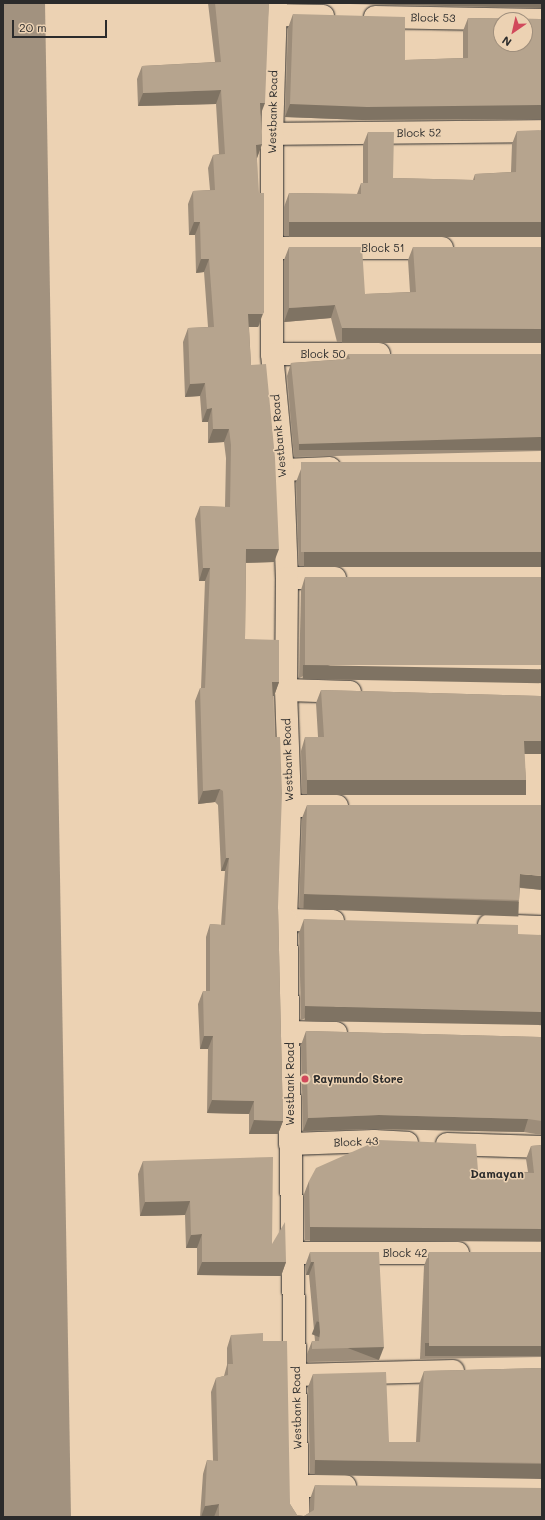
<!DOCTYPE html>
<style>
body{margin:0}
#map{position:relative;width:545px;height:1520px;overflow:hidden;background:#ecd2b3;font-family:Mali,sans-serif}
div>[style]{position:absolute}
[style*='--x']{left:calc(var(--x)*1px);top:calc(var(--y)*1px);width:calc(var(--w)*1px);rotate:calc(var(--a)*1deg)}
.water>*{inset:0;background:#a2927f}
.roads{filter:drop-shadow(0 0 1px #2b2b2b) drop-shadow(0 0 1px #2b2b2b)}
.minor>*{height:22px;margin:-11px;padding:0 11px;transform-origin:11px;border-radius:11px;background:#ecd2b3}
.tertiary>*{height:22px;margin:-11px;padding:0 11px;transform-origin:11px;border-radius:11px;background:#ecd2b3}
.wall>*{inset:0;background:#9d8d7a}
.shaded-wall>*{inset:0;background:#7f7363;transform-origin:0 0}
.building>*{inset:0;background:#b6a48e;transform-origin:0 0}
.dots>*{width:11px;height:11px;translate:-50% -50%;box-sizing:border-box;border:2px solid #ecd2b3;border-radius:50%}
span{translate:-50% -50%;white-space:nowrap;text-align:center;line-height:1.15;-webkit-text-stroke:3px #ecd2b3;paint-order:stroke}
.street-label{font-size:11px;color:#2b2b2b}
.poi-label{font-size:11px;color:#2b2b2b;font-weight:700}
.left{translate:0 -50%;text-align:left}
.neighbourhood-label{font-size:12px;color:#2b2b2b;font-weight:700}
.frame{position:absolute;inset:0;border:4px solid #2b2b2b;pointer-events:none}
.north{position:absolute;left:493px;top:12px;width:40px;height:40px;box-sizing:border-box;background:#ecd2b3;border:1px solid #9f8f7d;border-radius:50%;rotate:214deg;font-size:11px;font-weight:700;line-height:16px;text-align:center;color:#2b2b2b}
.north::after{content:'';display:block;margin:auto;width:14px;height:18px;background:#d1495b;clip-path:polygon(50% 0,100% 100%,50% 72%,0 100%)}
.scale{position:absolute;left:12px;top:20px;width:95px;height:18px;box-sizing:border-box;border:2px solid #2b2b2b;border-top:0;padding-left:5px;font-size:12px;line-height:14px;white-space:nowrap;color:#2b2b2b;-webkit-text-stroke:3px #ecd2b3;paint-order:stroke}
</style>
<div id="map">
<div class="water">
<i style="clip-path:polygon(3px 3px,45px 3px,71px 1517px,3px 1517px)"></i>
</div>
<div class="roads">
<div class="minor">
<i style="--x:276;--y:15;--w:47;--a:1.2"></i>
<i style="--x:375;--y:17;--w:167;--a:1"></i>
<i style="--x:272;--y:134;--w:270;--a:-0.6"></i>
<i style="--x:271;--y:248;--w:171;--a:0"></i>
<i style="--x:272;--y:354;--w:107;--a:0"></i>
<i style="--x:283;--y:470;--w:47;--a:-2.4"></i>
<i style="--x:287;--y:578;--w:48;--a:0"></i>
<i style="--x:286;--y:690;--w:64;--a:1.8"></i>
<i style="--x:290;--y:806;--w:47;--a:0"></i>
<i style="--x:286;--y:920;--w:47;--a:1.2"></i>
<i style="--x:489;--y:925;--w:53;--a:2.2"></i>
<i style="--x:289;--y:1032;--w:47;--a:1.2"></i>
<i style="--x:290;--y:1144;--w:84;--a:-2"></i>
<i style="--x:374;--y:1141;--w:33;--a:3"></i>
<i style="--x:447;--y:1144;--w:95;--a:1.8"></i>
<i style="--x:292;--y:1253;--w:166;--a:0"></i>
<i style="--x:297;--y:1375;--w:156;--a:-1.5"></i>
<i style="--x:298;--y:1486;--w:47;--a:0"></i>
</div>
<div class="tertiary">
<i style="--x:276;--y:3;--w:131;--a:91.7"></i>
<i style="--x:272;--y:134;--w:220;--a:90"></i>
<i style="--x:272;--y:354;--w:117;--a:84.6"></i>
<i style="--x:283;--y:470;--w:108;--a:87.9"></i>
<i style="--x:287;--y:578;--w:112;--a:90.5"></i>
<i style="--x:286;--y:690;--w:116;--a:88"></i>
<i style="--x:290;--y:806;--w:114;--a:92"></i>
<i style="--x:286;--y:920;--w:597;--a:88.85"></i>
</div>
</div>
<div class="wall">
<i style="clip-path:polygon(208px 3px,269px 3px,261px 115px,262px 144px,257px 158px,260px 324px,258px 327px,249px 327px,251px 365px,274px 562px,246px 563px,245px 639px,279px 682px,274px 696px,273px 696px,278px 907px,283px 1121px,278px 1134px,249px 1134px,249px 1114px,207px 1113px,208px 1049px,200px 1049px,198px 1004px,203px 991px,206px 991px,206px 937px,210px 924px,221px 925px,225px 871px,221px 871px,218px 805px,215px 802px,198px 804px,195px 701px,200px 688px,201px 688px,205px 581px,199px 581px,195px 519px,200px 506px,225px 507px,226px 458px,224px 442px,208px 443px,208px 422px,202px 422px,200px 396px,185px 397px,183px 342px,188px 328px,208px 327px,204px 272px,196px 273px,195px 235px,189px 235px,188px 204px,193px 191px,210px 190px,208px 168px,213px 155px,219px 154px,216px 104px,138px 106px,137px 79px,142px 66px,215px 62px)"></i>
<i style="clip-path:polygon(293px 14px,405px 60px,463px 58px,463px 31px,468px 18px,542px 19px,363px 120px,285px 117px,288px 28px)"></i>
<i style="clip-path:polygon(517px 131px,542px 236px,284px 236px,284px 207px,289px 193px,357px 194px,361px 183px,363px 183px,363px 145px,368px 132px,393px 178px,473px 180px,475px 174px,511px 172px,512px 144px)"></i>
<i style="clip-path:polygon(289px 247px,365px 294px,410px 292px,408px 260px,413px 247px,542px 247px,542px 342px,337px 342px,331px 318px,284px 322px,284px 260px)"></i>
<i style="clip-path:polygon(348px 354px,542px 354px,542px 451px,294px 457px,287px 376px,291px 363px,346px 359px)"></i>
<i style="clip-path:polygon(301px 469px,542px 566px,299px 566px,296px 482px)"></i>
<i style="clip-path:polygon(305px 577px,542px 577px,299px 678px,301px 590px)"></i>
<i style="clip-path:polygon(321px 690px,542px 696px,542px 754px,524px 754px,526px 780px,521px 794px,302px 794px,301px 751px,305px 737px,318px 737px,316px 703px)"></i>
<i style="clip-path:polygon(307px 805px,542px 890px,520px 888px,519px 900px,514px 914px,299px 908px,302px 818px)"></i>
<i style="clip-path:polygon(304px 919px,518px 934px,301px 1020px,299px 933px)"></i>
<i style="clip-path:polygon(306px 1031px,542px 1037px,542px 1135px,524px 1132px,374px 1129px,303px 1131px,301px 1045px)"></i>
<i style="clip-path:polygon(542px 1145px,542px 1242px,305px 1240px,304px 1194px,309px 1181px,478px 1171px,528px 1172px,526px 1159px,531px 1146px)"></i>
<i style="clip-path:polygon(143px 1161px,272px 1244px,286px 1262px,281px 1276px,197px 1275px,197px 1248px,186px 1248px,185px 1215px,140px 1216px,138px 1174px)"></i>
<i style="clip-path:polygon(310px 1252px,379px 1360px,307px 1362px,307px 1354px,312px 1341px,315px 1341px,309px 1275px,306px 1275px,305px 1266px)"></i>
<i style="clip-path:polygon(429px 1252px,542px 1252px,542px 1357px,420px 1359px,424px 1266px)"></i>
<i style="clip-path:polygon(231px 1335px,263px 1341px,290px 1504px,297px 1515px,304px 1516px,309px 1513px,310px 1499px,315px 1485px,542px 1517px,200px 1517px,203px 1474px,207px 1460px,213px 1461px,211px 1392px,216px 1378px,224px 1376px,227px 1365px,227px 1348px)"></i>
<i style="clip-path:polygon(542px 1368px,542px 1476px,310px 1474px,308px 1387px,313px 1374px,389px 1442px,416px 1442px,419px 1385px,424px 1371px)"></i>
</div>
<div class="shaded-wall">
<i style="clip-path:polygon(303px 3px,542px 3px,542px 8px)"></i>
<i style="clip-path:polygon(221px 90px,216px 104px,138px 106px,143px 93px)"></i>
<i style="clip-path:polygon(260px 103px,265px 103px,260px 116px)"></i>
<i style="clip-path:polygon(290px 104px,542px 105px,542px 119px,363px 120px,285px 117px)"></i>
<i style="clip-path:polygon(262px 144px,257px 158px,251px 158px,256px 145px)"></i>
<i style="clip-path:polygon(194px 222px,200px 222px,195px 235px,189px 235px)"></i>
<i style="left:289px;top:222px;width:253px;height:15px"></i>
<i style="clip-path:polygon(201px 259px,209px 259px,204px 272px,196px 273px)"></i>
<i style="clip-path:polygon(335px 305px,331px 318px,284px 322px,289px 308px)"></i>
<i style="clip-path:polygon(264px 311px,258px 327px,244px 327px,248px 314px)"></i>
<i style="left:342px;top:328px;width:200px;height:15px"></i>
<i style="clip-path:polygon(205px 383px,200px 396px,185px 397px,190px 384px)"></i>
<i style="clip-path:polygon(212px 408px,208px 422px,202px 422px,207px 409px)"></i>
<i style="clip-path:polygon(213px 429px,229px 429px,224px 442px,208px 443px)"></i>
<i style="left:542px;top:437px;width:13px;height:243px;rotate:90deg"></i>
<i style="clip-path:polygon(246px 549px,279px 549px,274px 562px,241px 563px)"></i>
<i style="left:304px;top:552px;width:238px;height:15px"></i>
<i style="clip-path:polygon(203px 568px,210px 568px,205px 581px,199px 581px)"></i>
<i style="left:303px;top:665px;width:239px;height:14px;rotate:1deg"></i>
<i style="clip-path:polygon(272px 682px,279px 682px,274px 696px,267px 696px)"></i>
<i style="clip-path:polygon(524px 741px,542px 741px,542px 754px,519px 754px)"></i>
<i style="left:307px;top:780px;width:219px;height:15px"></i>
<i style="clip-path:polygon(220px 789px,215px 802px,198px 804px,203px 791px)"></i>
<i style="clip-path:polygon(226px 858px,229px 858px,225px 871px,221px 871px)"></i>
<i style="clip-path:polygon(520px 874px,542px 876px,542px 890px,515px 887px)"></i>
<i style="left:304px;top:894px;width:215px;height:15px;rotate:2deg"></i>
<i style="left:305px;top:1006px;width:237px;height:15px;rotate:1deg"></i>
<i style="clip-path:polygon(204px 1036px,213px 1036px,208px 1049px,200px 1049px)"></i>
<i style="clip-path:polygon(212px 1100px,254px 1101px,249px 1114px,207px 1113px)"></i>
<i style="clip-path:polygon(379px 1115px,528px 1119px,524px 1132px,374px 1129px,303px 1131px,308px 1118px)"></i>
<i style="clip-path:polygon(254px 1120px,283px 1121px,278px 1134px,249px 1134px)"></i>
<i style="clip-path:polygon(190px 1201px,185px 1215px,140px 1216px,145px 1202px)"></i>
<i style="left:310px;top:1227px;width:232px;height:14px"></i>
<i style="clip-path:polygon(202px 1234px,197px 1248px,186px 1248px,191px 1235px)"></i>
<i style="clip-path:polygon(202px 1262px,286px 1262px,281px 1276px,197px 1275px)"></i>
<i style="clip-path:polygon(311px 1262px,314px 1262px,309px 1275px,306px 1275px)"></i>
<i style="left:542px;top:1343px;width:13px;height:117px;rotate:90deg"></i>
<i style="left:384px;top:1347px;width:14px;height:72px;rotate:111deg"></i>
<i style="left:315px;top:1460px;width:227px;height:15px;rotate:1deg"></i>
<i style="clip-path:polygon(219px 1504px,214px 1517px,201px 1517px,205px 1506px)"></i>
</div>
<div class="building">
<i style="clip-path:polygon(215px 3px,269px 3px,265px 103px,260px 103px,262px 144px,256px 145px,259px 193px,264px 193px,264px 311px,263px 314px,248px 314px,251px 365px,266px 364px,275px 458px,279px 549px,246px 549px,245px 639px,279px 640px,279px 682px,272px 682px,275px 737px,280px 737px,282px 793px,278px 907px,283px 1121px,254px 1120px,254px 1101px,212px 1100px,213px 1036px,204px 1036px,203px 991px,210px 991px,210px 924px,225px 925px,229px 858px,226px 858px,223px 791px,220px 789px,203px 791px,200px 688px,205px 688px,210px 568px,203px 568px,200px 506px,230px 507px,231px 445px,229px 429px,213px 429px,212px 408px,207px 409px,205px 383px,190px 384px,188px 328px,214px 327px,209px 259px,201px 259px,200px 222px,194px 222px,193px 191px,215px 190px,213px 155px,225px 154px,221px 90px,143px 93px,142px 66px,221px 62px)"></i>
<i style="clip-path:polygon(evenodd,293px 14px,405px 17px,405px 60px,468px 58px,468px 18px,542px 19px,542px 105px,367px 107px,290px 104px,293px 14px,501px 20px,525px 20px,525px 44px,501px 44px,501px 20px)"></i>
<i style="clip-path:polygon(542px 130px,542px 222px,289px 222px,289px 193px,361px 194px,361px 183px,368px 183px,368px 132px,394px 132px,393px 178px,475px 180px,475px 174px,516px 172px,517px 131px)"></i>
<i style="clip-path:polygon(289px 247px,362px 247px,365px 294px,416px 292px,413px 247px,542px 247px,542px 329px,342px 328px,335px 305px,289px 308px)"></i>
<i style="clip-path:polygon(348px 354px,542px 354px,542px 437px,299px 444px,291px 363px,350px 359px)"></i>
<i style="left:542px;top:462px;width:90px;height:241px;rotate:90deg"></i>
<i style="left:305px;top:577px;width:237px;height:88px"></i>
<i style="clip-path:polygon(321px 690px,542px 696px,542px 741px,524px 741px,526px 780px,307px 780px,305px 737px,324px 737px)"></i>
<i style="clip-path:polygon(307px 805px,542px 805px,542px 876px,520px 874px,519px 900px,304px 894px)"></i>
<i style="clip-path:polygon(304px 919px,518px 925px,518px 934px,542px 935px,542px 1012px,305px 1006px)"></i>
<i style="clip-path:polygon(306px 1031px,542px 1037px,542px 1121px,528px 1119px,379px 1115px,308px 1118px)"></i>
<i style="clip-path:polygon(379px 1140px,476px 1144px,478px 1171px,534px 1173px,531px 1146px,542px 1145px,542px 1229px,310px 1227px,309px 1181px,316px 1168px)"></i>
<i style="clip-path:polygon(273px 1157px,272px 1244px,285px 1222px,286px 1262px,202px 1262px,202px 1234px,191px 1235px,190px 1201px,145px 1202px,143px 1161px)"></i>
<i style="clip-path:polygon(310px 1252px,379px 1252px,384px 1347px,312px 1349px,312px 1341px,319px 1341px,320px 1332px,314px 1262px,311px 1262px)"></i>
<i style="left:429px;top:1252px;width:113px;height:94px"></i>
<i style="clip-path:polygon(263px 1333px,263px 1341px,287px 1341px,290px 1504px,297px 1515px,304px 1516px,314px 1510px,315px 1485px,542px 1488px,542px 1517px,219px 1517px,219px 1504px,205px 1506px,207px 1460px,218px 1461px,216px 1378px,228px 1375px,228px 1364px,233px 1364px,231px 1335px)"></i>
<i style="clip-path:polygon(542px 1368px,542px 1463px,315px 1460px,313px 1374px,386px 1372px,389px 1442px,420px 1442px,424px 1371px)"></i>
</div>
<div class="dots">
<i style="left:305px;top:1079px;background:#d1495b"></i>
</div>
<div class="street-label">
<span style="left:433px;top:18px;rotate:1deg">Block 53</span>
<span style="left:273px;top:112px;rotate:-89deg">Westbank Road</span>
<span style="left:419px;top:133px;rotate:-1deg">Block 52</span>
<span style="left:383px;top:248px">Block 51</span>
<span style="left:323px;top:354px">Block 50</span>
<span style="left:279px;top:436px;rotate:-95deg">Westbank Road</span>
<span style="left:288px;top:760px;rotate:-92deg">Westbank Road</span>
<span style="left:290px;top:1084px;rotate:-90deg">Westbank Road</span>
<span style="left:356px;top:1142px;rotate:-2deg">Block 43</span>
<span style="left:405px;top:1253px">Block 42</span>
<span style="left:297px;top:1408px;rotate:-91deg">Westbank Road</span>
</div>
<div class="poi-label">
<span class="left" style="left:313px;top:1079px">Raymundo Store</span>
</div>
<div class="neighbourhood-label">
<span style="left:497px;top:1174px">Damayan</span>
</div>
<div class="frame"></div>
<div class="north">N</div>
<div class="scale">20 m</div>
</div>
